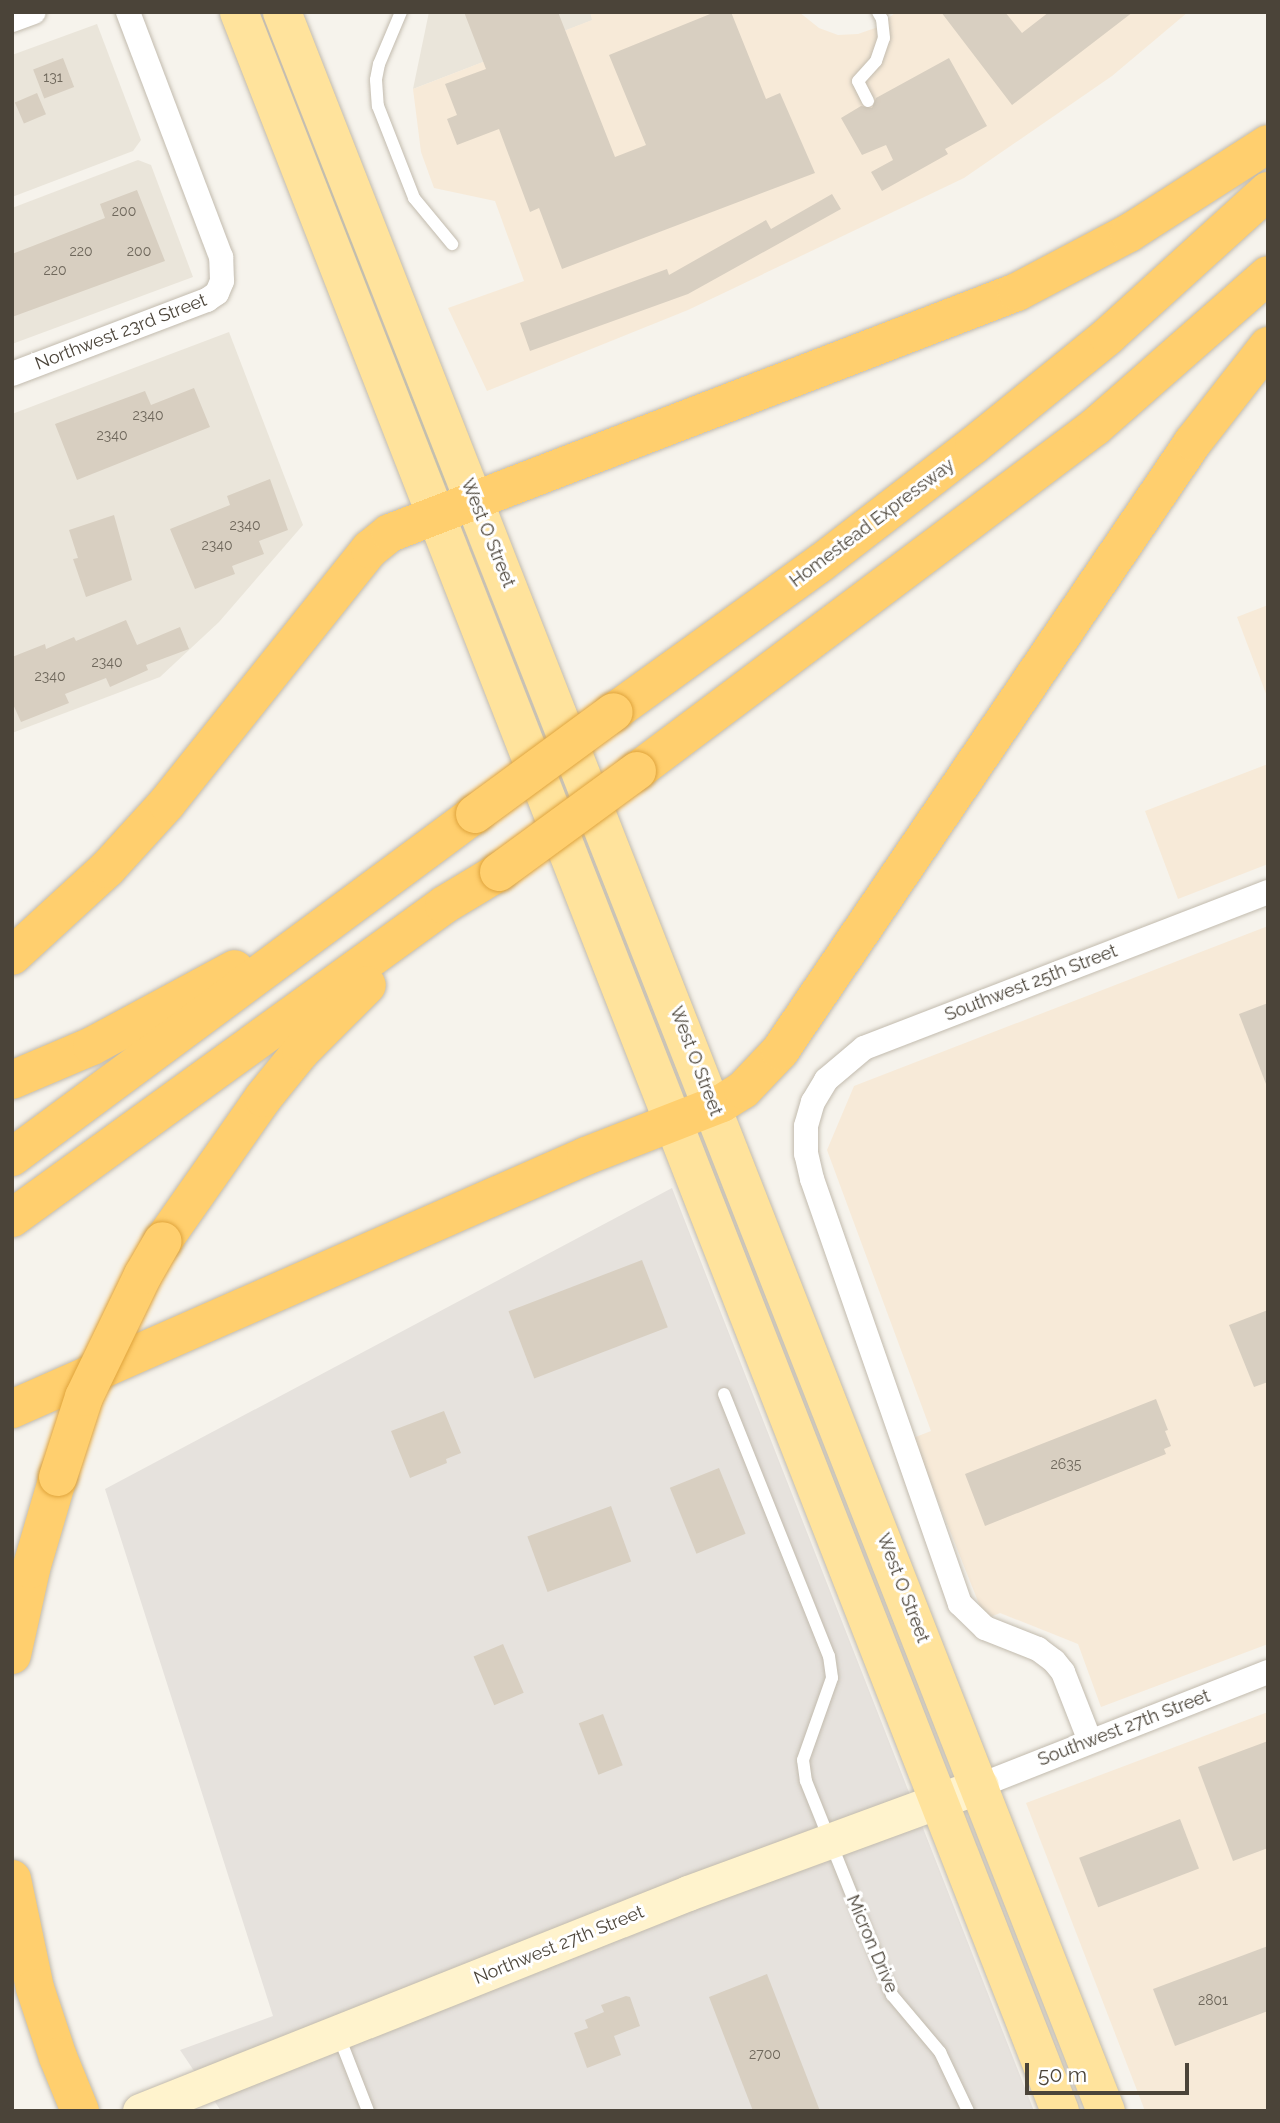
<!DOCTYPE html>
<style>
body{margin:0}
#map{position:relative;width:1280px;height:2123px;overflow:hidden;background:#f6f3ec;font-family:Raleway,sans-serif}
div>[style]{position:absolute}
[style*='--x']{left:calc(var(--x)*1px);top:calc(var(--y)*1px);width:calc(var(--w)*1px);rotate:calc(var(--a)*1deg)}
.residential>*{inset:0;background:#eae5da}
.commercial>*{inset:0;background:#f7ead8}
.industrial>*{inset:0;background:#e6e2dd}
.green>*{inset:0;background:#d2eab5}
.building>*{inset:0;background:#d8cfc1;transform-origin:0 0}
.roads{filter:drop-shadow(0 0 2px #c2bbae) drop-shadow(0 0 2px #c2bbae)}
.lane>*{height:12px;margin:-6px;padding:0 6px;transform-origin:6px;border-radius:6px;background:#fff}
.street>*{height:24px;margin:-12px;padding:0 12px;transform-origin:12px;border-radius:12px;background:#fff}
.secondary>*{height:35px;margin:-17.5px;padding:0 17.5px;transform-origin:17.5px;border-radius:17.5px;background:#fff3cd}
.primary>*{height:38px;margin:-19px;padding:0 19px;transform-origin:19px;border-radius:19px;background:#ffe39c}
.highway>*{height:38px;margin:-19px;padding:0 19px;transform-origin:19px;border-radius:19px;background:#ffcf6e}
.bridges{filter:drop-shadow(0 0 2px #e0a43c) drop-shadow(0 0 2px #e0a43c)}
.highway-bridge>*{height:38px;margin:-19px;padding:0 19px;transform-origin:19px;border-radius:19px;background:#ffcf6e}
span{translate:-50% -50%;white-space:nowrap;text-align:center;line-height:1.15;-webkit-text-stroke:6px #fff;paint-order:stroke}
.number-label{font-size:14px;color:#6e675b}
.number-label span{-webkit-text-stroke-width:0}
.street-label{font-size:18px;color:#4b4439}
.frame{position:absolute;inset:0;border:14px solid #4b4439;pointer-events:none}
.scale{position:absolute;left:1025px;top:2063px;width:164px;height:32px;box-sizing:border-box;border:4px solid #4b4439;border-top:0;padding-left:9px;font-size:21px;line-height:24px;white-space:nowrap;color:#4b4439;-webkit-text-stroke:5px #fff;paint-order:stroke}
</style>
<div id="map">
<div class="residential">
<i style="clip-path:polygon(429px 12px,590px 12px,593px 20px,413px 89px)"></i>
<i style="clip-path:polygon(97px 24px,141px 140px,133px 151px,12px 197px,12px 55px)"></i>
<i style="clip-path:polygon(138px 160px,151px 165px,193px 277px,12px 344px,12px 208px)"></i>
<i style="clip-path:polygon(229px 332px,303px 525px,219px 622px,160px 677px,12px 733px,12px 414px)"></i>
</div>
<div class="commercial">
<i style="clip-path:polygon(590px 12px,799px 12px,819px 28px,838px 35px,858px 34px,878px 27px,896px 12px,1188px 12px,1112px 76px,964px 178px,688px 310px,487px 391px,448px 308px,524px 281px,495px 201px,434px 188px,421px 152px,413px 89px,592px 20px)"></i>
<i style="clip-path:polygon(1268px 605px,1268px 699px,1237px 617px)"></i>
<i style="clip-path:polygon(1268px 764px,1268px 864px,1178px 899px,1145px 811px)"></i>
<i style="clip-path:polygon(1268px 926px,1268px 1644px,1101px 1707px,1078px 1644px,1000px 1613px,985px 1619px,913px 1438px,931px 1431px,827px 1150px,854px 1086px)"></i>
<i style="clip-path:polygon(1268px 1712px,1268px 2111px,1145px 2111px,1026px 1803px)"></i>
</div>
<div class="industrial">
<i style="clip-path:polygon(672px 1188px,1034px 2111px,221px 2111px,180px 2050px,273px 2016px,105px 1489px)"></i>
</div>
<div class="green">
<i style="clip-path:polygon(308px 140px,321px 161px,371px 289px,371px 300px,380px 326px,396px 346px,450px 483px,441px 487px)"></i>
</div>
<div class="building">
<i style="clip-path:polygon(464px 12px,558px 12px,615px 157px,646px 145px,609px 55px,715px 12px,731px 12px,766px 99px,780px 93px,815px 173px,562px 269px,539px 208px,530px 212px,499px 129px,457px 145px,447px 119px,457px 115px,445px 84px,486px 69px)"></i>
<i style="clip-path:polygon(941px 12px,1005px 12px,1022px 33px,1049px 12px,1133px 12px,1012px 105px)"></i>
<i style="left:63px;top:58px;width:31px;height:32px;rotate:69deg"></i>
<i style="clip-path:polygon(949px 58px,987px 126px,945px 149px,948px 154px,882px 191px,871px 172px,893px 160px,886px 145px,862px 155px,841px 118px,861px 106px,872px 108px,876px 98px)"></i>
<i style="left:37px;top:93px;width:23px;height:24px;rotate:67deg"></i>
<i style="clip-path:polygon(137px 190px,165px 261px,12px 317px,12px 254px,105px 218px,100px 204px)"></i>
<i style="clip-path:polygon(832px 194px,841px 209px,688px 294px,530px 351px,520px 323px,667px 269px,669px 275px,766px 220px,771px 229px)"></i>
<i style="clip-path:polygon(194px 388px,210px 427px,77px 480px,55px 424px,145px 391px,151px 405px)"></i>
<i style="clip-path:polygon(270px 479px,288px 530px,259px 541px,264px 554px,232px 566px,235px 574px,195px 589px,170px 529px,230px 505px,227px 496px)"></i>
<i style="clip-path:polygon(114px 515px,132px 580px,86px 597px,73px 559px,78px 558px,69px 530px)"></i>
<i style="clip-path:polygon(126px 620px,137px 645px,180px 627px,189px 649px,146px 665px,148px 670px,110px 687px,106px 678px,65px 694px,69px 703px,21px 722px,12px 702px,12px 657px,45px 644px,46px 649px,74px 637px,76px 641px)"></i>
<i style="clip-path:polygon(1268px 1003px,1268px 1084px,1266px 1084px,1239px 1014px)"></i>
<i style="left:642px;top:1260px;width:72px;height:143px;rotate:69deg"></i>
<i style="clip-path:polygon(1268px 1310px,1268px 1382px,1254px 1387px,1229px 1325px)"></i>
<i style="clip-path:polygon(1156px 1399px,1168px 1430px,1165px 1431px,1171px 1446px,1164px 1449px,1166px 1454px,985px 1526px,965px 1474px)"></i>
<i style="clip-path:polygon(444px 1411px,461px 1453px,446px 1459px,447px 1463px,410px 1478px,391px 1431px)"></i>
<i style="left:719px;top:1468px;width:71px;height:53px;rotate:68deg"></i>
<i style="left:611px;top:1506px;width:59px;height:89px;rotate:70deg"></i>
<i style="left:503px;top:1644px;width:53px;height:32px;rotate:67deg"></i>
<i style="left:603px;top:1714px;width:55px;height:26px;rotate:69deg"></i>
<i style="clip-path:polygon(1268px 1741px,1268px 1848px,1233px 1861px,1198px 1767px)"></i>
<i style="left:1180px;top:1819px;width:53px;height:108px;rotate:69deg"></i>
<i style="clip-path:polygon(1268px 1946px,1268px 2011px,1175px 2046px,1153px 1989px)"></i>
<i style="clip-path:polygon(767px 1974px,820px 2111px,753px 2111px,709px 1997px)"></i>
<i style="clip-path:polygon(626px 1996px,630px 1997px,640px 2026px,614px 2036px,621px 2055px,587px 2068px,574px 2033px,588px 2028px,585px 2020px,604px 2012px,601px 2005px)"></i>
</div>
<div class="roads">
<div class="lane">
<i style="--x:401;--y:12;--w:56;--a:112.9"></i>
<i style="--x:379;--y:64;--w:16;--a:101"></i>
<i style="--x:376;--y:80;--w:26;--a:86"></i>
<i style="--x:378;--y:106;--w:99;--a:68.6"></i>
<i style="--x:414;--y:198;--w:60;--a:50.4"></i>
<i style="--x:868;--y:101;--w:22;--a:-117"></i>
<i style="--x:858;--y:81;--w:27;--a:-48"></i>
<i style="--x:876;--y:61;--w:24;--a:-71"></i>
<i style="--x:884;--y:38;--w:19;--a:-96"></i>
<i style="--x:882;--y:19;--w:8;--a:-120"></i>
<i style="--x:724;--y:1394;--w:282;--a:68.2"></i>
<i style="--x:829;--y:1656;--w:22;--a:82"></i>
<i style="--x:832;--y:1678;--w:87;--a:109.5"></i>
<i style="--x:803;--y:1760;--w:21;--a:82"></i>
<i style="--x:806;--y:1781;--w:231;--a:68.1"></i>
<i style="--x:892;--y:1995;--w:75;--a:49.9"></i>
<i style="--x:940;--y:2052;--w:65;--a:64.6"></i>
<i style="--x:338;--y:2034;--w:83;--a:68.7"></i>
</div>
<div class="street">
<i style="--x:12;--y:20;--w:23;--a:-20"></i>
<i style="--x:12;--y:374;--w:209;--a:-20.8"></i>
<i style="--x:207;--y:300;--w:12;--a:-35"></i>
<i style="--x:217;--y:293;--w:13;--a:-67"></i>
<i style="--x:222;--y:281;--w:24;--a:-92"></i>
<i style="--x:221;--y:257;--w:262;--a:-110.8"></i>
<i style="--x:1090;--y:1741;--w:74;--a:-111.4"></i>
<i style="--x:1063;--y:1672;--w:14;--a:-129"></i>
<i style="--x:1054;--y:1661;--w:20;--a:-143"></i>
<i style="--x:1038;--y:1649;--w:57;--a:-158.4"></i>
<i style="--x:985;--y:1628;--w:35;--a:-136"></i>
<i style="--x:960;--y:1604;--w:450;--a:-109.2"></i>
<i style="--x:812;--y:1179;--w:26;--a:-103"></i>
<i style="--x:806;--y:1154;--w:28;--a:-90"></i>
<i style="--x:806;--y:1126;--w:25;--a:-74"></i>
<i style="--x:813;--y:1102;--w:26;--a:-59"></i>
<i style="--x:826;--y:1080;--w:50;--a:-40.1"></i>
<i style="--x:864;--y:1048;--w:433;--a:-21.1"></i>
<i style="--x:981;--y:1785;--w:308;--a:-21.5"></i>
</div>
<div class="secondary">
<i style="--x:140;--y:2111;--w:590;--a:-21.69"></i>
<i style="--x:688;--y:1893;--w:312;--a:-20.2"></i>
</div>
<div class="primary">
<i style="--x:239;--y:12;--w:2254;--a:68.64"></i>
<i style="--x:282;--y:12;--w:2255;--a:68.57"></i>
</div>
<div class="highway">
<i style="--x:614;--y:712;--w:256;--a:-35.8"></i>
<i style="--x:822;--y:562;--w:192;--a:-37.6"></i>
<i style="--x:974;--y:445;--w:173;--a:-39.1"></i>
<i style="--x:1108;--y:336;--w:216;--a:-42.2"></i>
<i style="--x:637;--y:771;--w:573;--a:-36.91"></i>
<i style="--x:1095;--y:427;--w:230;--a:-41.3"></i>
<i style="--x:12;--y:956;--w:129;--a:-42.5"></i>
<i style="--x:107;--y:869;--w:89;--a:-47.7"></i>
<i style="--x:167;--y:803;--w:325;--a:-51.4"></i>
<i style="--x:370;--y:549;--w:26;--a:-39"></i>
<i style="--x:390;--y:533;--w:672;--a:-21.03"></i>
<i style="--x:1017;--y:292;--w:127;--a:-27.8"></i>
<i style="--x:1129;--y:233;--w:165;--a:-32.6"></i>
<i style="--x:12;--y:1080;--w:87;--a:-23"></i>
<i style="--x:92;--y:1046;--w:162;--a:-28.3"></i>
<i style="--x:12;--y:1157;--w:576;--a:-36.53"></i>
<i style="--x:12;--y:1218;--w:533;--a:-35.92"></i>
<i style="--x:444;--y:905;--w:64;--a:-31"></i>
<i style="--x:163;--y:1241;--w:174;--a:-55"></i>
<i style="--x:263;--y:1098;--w:60;--a:-51"></i>
<i style="--x:301;--y:1051;--w:93;--a:-45"></i>
<i style="--x:12;--y:1409;--w:627;--a:-23.79"></i>
<i style="--x:586;--y:1156;--w:146;--a:-21.3"></i>
<i style="--x:722;--y:1103;--w:25;--a:-32"></i>
<i style="--x:743;--y:1090;--w:54;--a:-46.5"></i>
<i style="--x:780;--y:1051;--w:736;--a:-55.86"></i>
<i style="--x:1193;--y:442;--w:122;--a:-52"></i>
<i style="--x:12;--y:1655;--w:88;--a:-77.5"></i>
<i style="--x:31;--y:1569;--w:96;--a:-73.6"></i>
<i style="--x:12;--y:1879;--w:111;--a:78.1"></i>
<i style="--x:35;--y:1988;--w:73;--a:71.6"></i>
<i style="--x:58;--y:2057;--w:58;--a:67.8"></i>
</div>
</div>
<div class="bridges">
<div class="highway-bridge">
<i style="--x:475;--y:814;--w:172;--a:-36.3"></i>
<i style="--x:499;--y:872;--w:171;--a:-36.2"></i>
<i style="--x:58;--y:1477;--w:84;--a:-72"></i>
<i style="--x:84;--y:1397;--w:136;--a:-64.2"></i>
<i style="--x:143;--y:1275;--w:39;--a:-60"></i>
</div>
</div>
<div class="number-label">
<span style="left:53px;top:77px">131</span>
<span style="left:124px;top:211px">200</span>
<span style="left:81px;top:251px">220</span>
<span style="left:139px;top:251px">200</span>
<span style="left:55px;top:270px">220</span>
<span style="left:148px;top:415px">2340</span>
<span style="left:112px;top:435px">2340</span>
<span style="left:245px;top:525px">2340</span>
<span style="left:217px;top:545px">2340</span>
<span style="left:107px;top:662px">2340</span>
<span style="left:50px;top:676px">2340</span>
<span style="left:1066px;top:1464px">2635</span>
<span style="left:1213px;top:2000px">2801</span>
<span style="left:765px;top:2054px">2700</span>
</div>
<div class="street-label">
<span style="left:121px;top:332px;rotate:-21deg">Northwest 23rd Street</span>
<span style="left:872px;top:523px;rotate:-37deg">Homestead Expressway</span>
<span style="left:488px;top:533px;rotate:68deg">West O Street</span>
<span style="left:1031px;top:983px;rotate:-21deg">Southwest 25th Street</span>
<span style="left:696px;top:1061px;rotate:69deg">West O Street</span>
<span style="left:903px;top:1588px;rotate:69deg">West O Street</span>
<span style="left:1124px;top:1728px;rotate:-21deg">Southwest 27th Street</span>
<span style="left:872px;top:1944px;rotate:67deg">Micron Drive</span>
<span style="left:559px;top:1945px;rotate:-22deg">Northwest 27th Street</span>
</div>
<div class="frame"></div>
<div class="scale">50 m</div>
</div>
